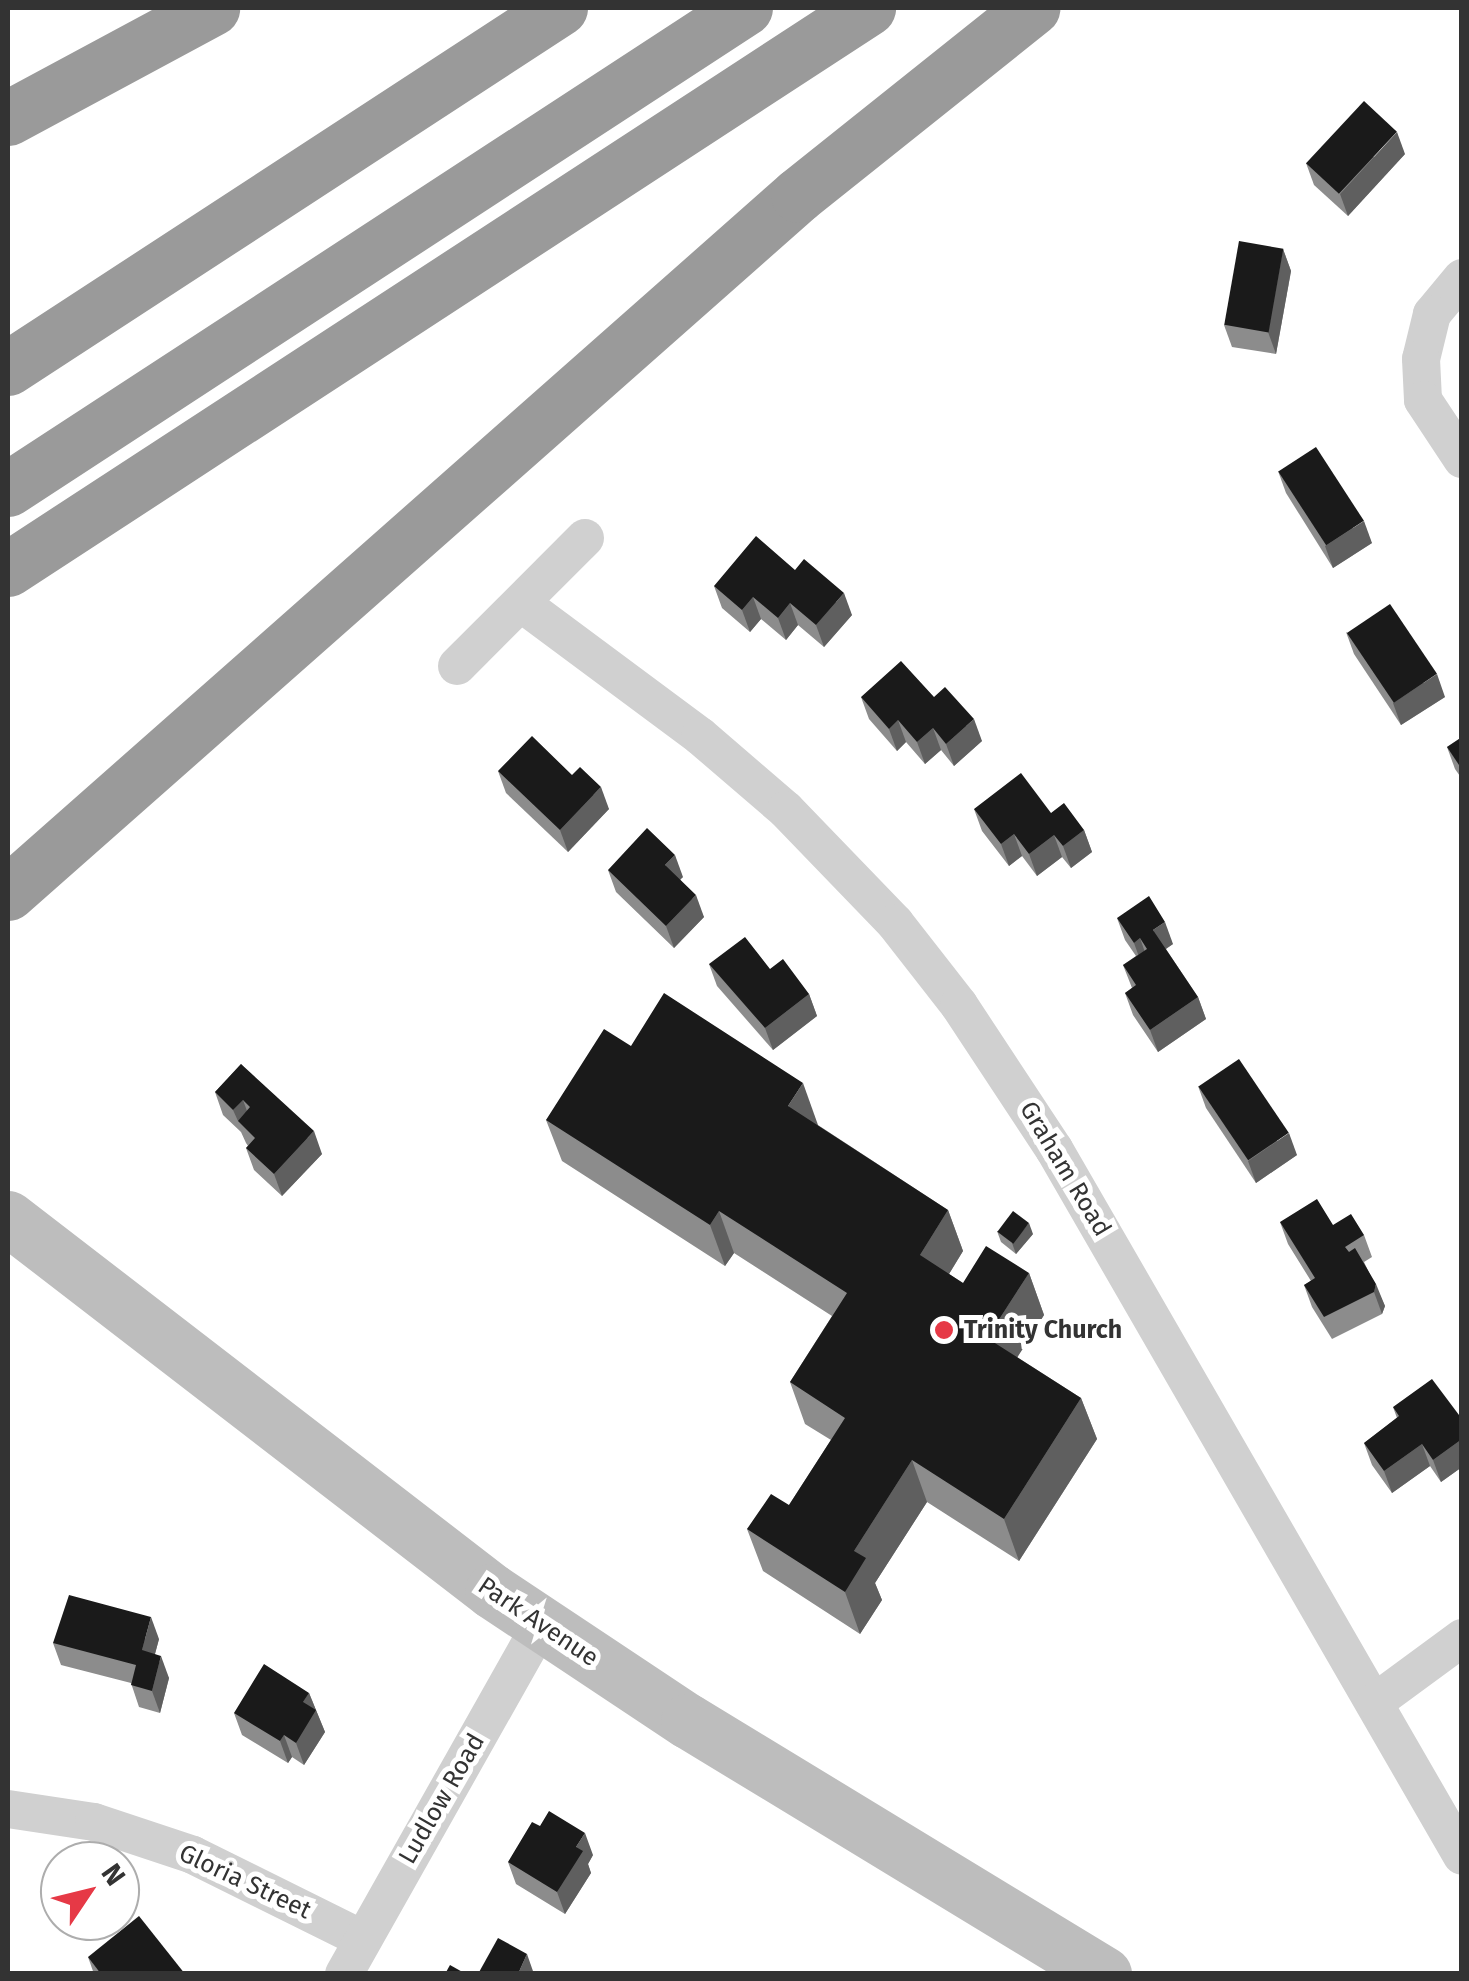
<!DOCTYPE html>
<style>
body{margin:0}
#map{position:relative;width:1469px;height:1981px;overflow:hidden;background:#fff;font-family:"Fira Sans",sans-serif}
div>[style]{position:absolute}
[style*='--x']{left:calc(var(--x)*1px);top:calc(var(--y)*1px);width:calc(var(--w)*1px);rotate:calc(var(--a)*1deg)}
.street>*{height:38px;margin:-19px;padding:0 19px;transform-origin:19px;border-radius:19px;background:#d0d0d0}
.secondary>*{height:55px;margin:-27.5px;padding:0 27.5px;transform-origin:27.5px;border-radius:27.5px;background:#bdbdbd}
.highway>*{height:55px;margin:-27.5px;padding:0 27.5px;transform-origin:27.5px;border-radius:27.5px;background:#9a9a9a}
.wall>*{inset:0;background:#8c8c8c}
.shaded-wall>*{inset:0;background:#5f5f5f}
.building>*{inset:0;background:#1a1a1a;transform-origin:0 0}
.dots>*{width:28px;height:28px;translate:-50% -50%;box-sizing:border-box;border:5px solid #fff;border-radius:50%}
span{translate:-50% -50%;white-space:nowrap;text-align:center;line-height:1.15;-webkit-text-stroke:10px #fff;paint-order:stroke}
.street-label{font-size:25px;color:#333}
.poi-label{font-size:25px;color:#333;font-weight:700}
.left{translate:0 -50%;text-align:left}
.frame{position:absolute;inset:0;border:10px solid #333;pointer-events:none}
.north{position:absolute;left:40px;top:1841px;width:100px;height:100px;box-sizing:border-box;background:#fff;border:2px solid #adadad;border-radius:50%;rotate:55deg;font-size:28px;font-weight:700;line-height:40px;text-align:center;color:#333}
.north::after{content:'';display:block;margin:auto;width:35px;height:45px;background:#e63946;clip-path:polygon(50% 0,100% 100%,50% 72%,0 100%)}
</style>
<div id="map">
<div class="street">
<i style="--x:1462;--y:278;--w:47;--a:129.8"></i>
<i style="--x:1432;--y:314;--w:46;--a:103.7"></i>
<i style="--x:1421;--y:359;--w:41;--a:87.2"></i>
<i style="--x:1423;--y:400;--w:71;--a:56.5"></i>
<i style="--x:521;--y:603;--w:223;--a:36.6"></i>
<i style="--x:700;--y:736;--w:113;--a:40.7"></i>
<i style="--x:786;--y:810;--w:157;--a:46"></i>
<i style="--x:895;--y:923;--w:104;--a:52"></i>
<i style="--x:959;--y:1005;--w:173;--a:56.6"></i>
<i style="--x:1054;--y:1149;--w:816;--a:60.01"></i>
<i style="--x:457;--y:666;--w:181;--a:-45"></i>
<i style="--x:1375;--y:1702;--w:108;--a:-36.3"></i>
<i style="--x:8;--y:1809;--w:87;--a:8.6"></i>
<i style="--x:94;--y:1822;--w:104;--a:18.4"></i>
<i style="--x:193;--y:1855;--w:189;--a:26.4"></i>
<i style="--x:344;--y:1974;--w:401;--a:-60.6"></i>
</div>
<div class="secondary">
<i style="--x:8;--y:1218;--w:611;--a:37.62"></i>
<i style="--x:492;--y:1591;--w:235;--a:33.6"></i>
<i style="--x:688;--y:1721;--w:487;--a:31.3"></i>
</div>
<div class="highway">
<i style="--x:8;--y:118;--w:232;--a:-28.3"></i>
<i style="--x:8;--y:368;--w:659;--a:-33.11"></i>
<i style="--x:8;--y:489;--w:880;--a:-33.13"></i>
<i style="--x:8;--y:569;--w:1027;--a:-33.12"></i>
<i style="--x:8;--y:893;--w:1054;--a:-41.46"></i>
<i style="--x:798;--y:195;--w:300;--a:-38.6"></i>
</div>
<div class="wall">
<i style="clip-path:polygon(1405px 154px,1348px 216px,1314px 185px,1306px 163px)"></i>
<i style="clip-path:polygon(1283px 249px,1291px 271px,1276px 354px,1232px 347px,1224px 325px)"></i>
<i style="clip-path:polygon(1278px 471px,1372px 543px,1333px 568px,1286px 493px)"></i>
<i style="clip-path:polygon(795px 570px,852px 615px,824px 647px,798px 625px,786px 640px,761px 619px,750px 632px,722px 608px,714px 586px)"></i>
<i style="clip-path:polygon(1346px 632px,1445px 697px,1401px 725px,1354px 654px)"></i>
<i style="clip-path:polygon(861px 697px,934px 697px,982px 741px,954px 766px,941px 750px,925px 764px,906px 742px,897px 751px,869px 719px)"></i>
<i style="clip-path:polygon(1462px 737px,1462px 779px,1455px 769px,1447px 747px)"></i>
<i style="clip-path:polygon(498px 771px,572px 775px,609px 809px,568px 852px,506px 793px)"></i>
<i style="clip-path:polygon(974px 809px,1051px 813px,1084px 830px,1092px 852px,1071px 868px,1062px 857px,1037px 876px,1022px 856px,1009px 866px,982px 831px)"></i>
<i style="clip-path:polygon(608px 870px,683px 877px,680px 879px,704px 917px,674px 948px,616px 892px)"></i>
<i style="clip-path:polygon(1117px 918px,1173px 944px,1166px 949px,1198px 997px,1206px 1019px,1158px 1052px,1133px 1015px,1125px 993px,1132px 988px,1123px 965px,1136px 956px,1125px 940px)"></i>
<i style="clip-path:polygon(709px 964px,770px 969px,809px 994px,817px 1016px,773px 1050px,717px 986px)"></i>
<i style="clip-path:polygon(631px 1046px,818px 1125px,948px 1210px,963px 1251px,949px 1274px,963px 1283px,1029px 1273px,1044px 1315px,1017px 1357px,1081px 1398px,1097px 1439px,1019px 1561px,927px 1502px,875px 1583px,882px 1600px,860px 1634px,763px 1571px,747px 1529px,789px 1505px,831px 1440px,805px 1424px,790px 1382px,832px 1316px,734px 1253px,725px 1266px,562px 1161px,546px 1120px)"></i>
<i style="clip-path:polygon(241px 1064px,322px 1154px,282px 1196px,254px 1170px,246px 1148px,248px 1146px,246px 1143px,241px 1132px,223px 1115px,215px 1092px)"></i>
<i style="clip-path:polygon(1198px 1086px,1297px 1155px,1256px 1183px,1206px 1108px)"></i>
<i style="clip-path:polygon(1280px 1222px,1333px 1225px,1364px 1235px,1372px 1257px,1364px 1262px,1385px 1306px,1382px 1314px,1332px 1339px,1312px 1307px,1304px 1285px,1311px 1281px,1288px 1244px)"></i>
<i style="clip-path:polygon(997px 1231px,1033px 1234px,1016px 1254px,1001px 1242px)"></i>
<i style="clip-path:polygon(1393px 1407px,1462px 1419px,1462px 1467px,1441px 1482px,1430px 1466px,1392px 1493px,1372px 1465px,1364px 1443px,1397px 1418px)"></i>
<i style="clip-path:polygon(159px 1639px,155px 1654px,169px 1678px,160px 1713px,139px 1707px,131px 1683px,61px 1665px,53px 1643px)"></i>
<i style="clip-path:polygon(309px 1693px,325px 1732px,304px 1765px,292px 1757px,288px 1763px,242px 1735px,234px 1713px)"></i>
<i style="clip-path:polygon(593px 1855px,588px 1864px,591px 1873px,565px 1914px,516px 1884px,508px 1862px)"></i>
<i style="clip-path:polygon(88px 1957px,185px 1974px,94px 1974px)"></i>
</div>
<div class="shaded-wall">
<i style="clip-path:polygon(1397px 132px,1405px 154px,1348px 216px,1340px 194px)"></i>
<i style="clip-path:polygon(1283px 249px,1291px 271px,1276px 354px,1268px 332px)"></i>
<i style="clip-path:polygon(1364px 521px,1372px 543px,1333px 568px,1325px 546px)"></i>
<i style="clip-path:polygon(844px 593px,852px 615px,824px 647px,816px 625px)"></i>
<i style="clip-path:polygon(753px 597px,761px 619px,750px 632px,742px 610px)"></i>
<i style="clip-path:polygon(790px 603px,798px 625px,786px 640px,778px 618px)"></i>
<i style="clip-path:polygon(1437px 674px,1445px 697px,1401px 725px,1393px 703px)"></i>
<i style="clip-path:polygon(974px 719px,982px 741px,954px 766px,946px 744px)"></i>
<i style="clip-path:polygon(898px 720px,906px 742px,897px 751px,889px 729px)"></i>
<i style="clip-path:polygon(933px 728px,941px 750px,925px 764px,917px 742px)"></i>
<i style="clip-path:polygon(601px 787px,609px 809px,568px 852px,560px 830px)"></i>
<i style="clip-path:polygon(1084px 830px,1092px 852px,1071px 868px,1063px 846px)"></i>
<i style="clip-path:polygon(1014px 834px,1022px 856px,1009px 866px,1001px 844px)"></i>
<i style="clip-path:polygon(1054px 835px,1062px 857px,1037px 876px,1029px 854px)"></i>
<i style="clip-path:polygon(675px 855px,683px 877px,673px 887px,665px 865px)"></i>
<i style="clip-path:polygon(696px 895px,704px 917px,674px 948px,666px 926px)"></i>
<i style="clip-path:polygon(1165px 922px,1173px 944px,1161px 952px,1153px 930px)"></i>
<i style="clip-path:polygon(1140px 938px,1148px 961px,1142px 965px,1134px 943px)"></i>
<i style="clip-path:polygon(809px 994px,817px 1016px,773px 1050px,765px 1028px)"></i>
<i style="clip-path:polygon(1198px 997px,1206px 1019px,1158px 1052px,1150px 1030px)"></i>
<i style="clip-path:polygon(803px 1083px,818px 1125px,803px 1148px,788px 1106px)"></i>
<i style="clip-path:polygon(243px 1100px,251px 1122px,238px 1121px,233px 1110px)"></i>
<i style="clip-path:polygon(314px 1131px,322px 1154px,282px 1196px,274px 1174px)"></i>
<i style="clip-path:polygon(1289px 1133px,1297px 1155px,1256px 1183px,1248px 1161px)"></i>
<i style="clip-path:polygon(948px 1210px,963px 1251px,935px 1297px,920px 1255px)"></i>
<i style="clip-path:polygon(719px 1211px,734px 1253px,725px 1266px,710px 1225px)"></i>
<i style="clip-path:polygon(1029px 1223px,1033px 1234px,1016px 1254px,1012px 1243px)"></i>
<i style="clip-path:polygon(1029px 1273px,1044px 1315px,1003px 1380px,987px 1338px)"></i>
<i style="clip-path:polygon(1376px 1284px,1385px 1306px,1382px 1314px,1374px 1292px)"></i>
<i style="clip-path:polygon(1081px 1398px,1097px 1439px,1019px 1561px,1004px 1519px)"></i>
<i style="clip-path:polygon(1462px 1439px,1462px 1467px,1441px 1482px,1433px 1460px)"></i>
<i style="clip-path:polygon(1422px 1444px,1430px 1466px,1392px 1493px,1384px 1471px)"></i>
<i style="clip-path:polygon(912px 1460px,927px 1502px,875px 1583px,882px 1600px,860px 1634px,845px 1592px,854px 1551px)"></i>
<i style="clip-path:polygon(151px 1617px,159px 1639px,150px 1672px,142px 1650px)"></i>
<i style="clip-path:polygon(161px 1656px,169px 1678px,160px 1713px,152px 1691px)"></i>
<i style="clip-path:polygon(309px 1693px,325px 1732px,304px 1765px,296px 1743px,303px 1702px)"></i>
<i style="clip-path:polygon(284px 1735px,292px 1757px,288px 1763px,280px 1741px)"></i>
<i style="clip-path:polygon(585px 1833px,593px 1855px,588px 1864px,591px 1873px,565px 1914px,557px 1892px,576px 1847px)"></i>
<i style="clip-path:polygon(527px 1954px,534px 1974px,518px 1974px)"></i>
</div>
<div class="building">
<i style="left:1364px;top:101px;width:45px;height:85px;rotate:43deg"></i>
<i style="left:1239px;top:241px;width:45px;height:85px;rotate:10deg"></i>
<i style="left:1316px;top:447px;width:88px;height:45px;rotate:57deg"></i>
<i style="clip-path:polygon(756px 536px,795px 570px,804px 559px,844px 593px,816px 625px,790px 603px,778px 618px,753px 597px,742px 610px,714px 586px)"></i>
<i style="left:1390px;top:604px;width:84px;height:52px;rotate:56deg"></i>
<i style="clip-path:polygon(901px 661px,934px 697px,945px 687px,974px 719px,946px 744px,933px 728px,917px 742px,898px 720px,889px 729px,861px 697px)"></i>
<i style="clip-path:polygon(532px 736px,572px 775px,580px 767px,601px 787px,560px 830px,498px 771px)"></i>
<i style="clip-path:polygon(1462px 737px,1462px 768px,1461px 768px,1447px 747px)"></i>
<i style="clip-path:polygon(1021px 773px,1051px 813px,1064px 803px,1084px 830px,1063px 846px,1054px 835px,1029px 854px,1014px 834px,1001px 844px,974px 809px)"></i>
<i style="clip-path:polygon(647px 828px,675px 855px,665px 865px,696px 895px,666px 926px,608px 870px)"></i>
<i style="clip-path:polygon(1149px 896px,1165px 922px,1153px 930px,1198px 997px,1150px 1030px,1125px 993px,1136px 985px,1123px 965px,1147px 949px,1140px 938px,1134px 943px,1117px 918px)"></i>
<i style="clip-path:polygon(745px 937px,770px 969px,783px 959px,809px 994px,765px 1028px,709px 964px)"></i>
<i style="clip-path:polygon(664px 993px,803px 1083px,788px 1106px,948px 1210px,920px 1255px,963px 1283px,986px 1246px,1029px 1273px,987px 1338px,1081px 1398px,1004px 1519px,912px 1460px,854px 1551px,866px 1558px,845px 1592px,747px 1529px,771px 1494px,789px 1505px,845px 1418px,790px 1382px,847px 1293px,719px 1211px,710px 1225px,546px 1120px,604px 1029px,631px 1046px)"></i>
<i style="left:1239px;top:1059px;width:89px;height:49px;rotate:56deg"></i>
<i style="clip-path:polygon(241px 1064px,314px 1131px,274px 1174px,246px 1148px,255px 1138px,238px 1121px,250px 1107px,243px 1100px,233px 1110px,215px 1092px)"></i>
<i style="clip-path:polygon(1317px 1199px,1333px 1225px,1351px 1214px,1364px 1235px,1345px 1247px,1349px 1252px,1355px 1248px,1376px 1284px,1374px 1292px,1324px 1317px,1304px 1285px,1315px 1278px,1280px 1222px)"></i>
<i style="left:1013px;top:1211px;width:20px;height:26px;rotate:37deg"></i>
<i style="clip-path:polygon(1432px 1379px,1462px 1419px,1462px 1439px,1433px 1460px,1422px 1444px,1384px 1471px,1364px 1443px,1399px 1416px,1393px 1407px)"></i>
<i style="clip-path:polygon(69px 1595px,151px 1617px,142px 1650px,161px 1656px,152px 1691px,131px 1685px,136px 1665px,53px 1643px)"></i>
<i style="clip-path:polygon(264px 1664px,309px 1693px,303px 1702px,316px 1710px,296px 1743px,284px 1735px,280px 1741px,234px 1713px)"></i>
<i style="clip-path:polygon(549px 1811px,585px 1833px,576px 1847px,583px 1851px,557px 1892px,508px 1862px,532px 1822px,540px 1826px)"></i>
<i style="clip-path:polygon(139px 1916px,185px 1974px,101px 1974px,88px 1957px)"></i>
<i style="clip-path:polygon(498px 1938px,527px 1954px,518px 1974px,478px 1974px)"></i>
<i style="clip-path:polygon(450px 1965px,466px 1974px,445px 1974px)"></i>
</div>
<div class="dots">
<i style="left:944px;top:1330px;background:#e63946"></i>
</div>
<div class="street-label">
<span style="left:1065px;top:1169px;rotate:59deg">Graham Road</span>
<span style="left:538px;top:1622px;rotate:34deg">Park Avenue</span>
<span style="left:442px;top:1799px;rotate:-60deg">Ludlow Road</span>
<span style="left:245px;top:1882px;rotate:25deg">Gloria Street</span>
</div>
<div class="poi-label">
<span class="left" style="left:964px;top:1330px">Trinity Church</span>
</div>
<div class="frame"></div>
<div class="north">N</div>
</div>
